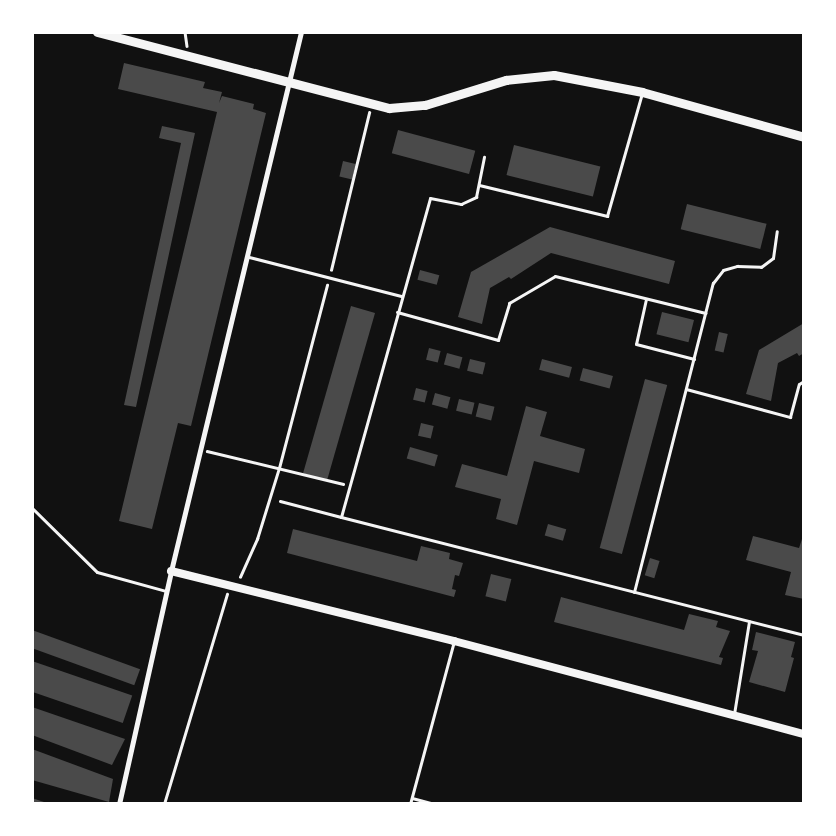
<!DOCTYPE html>
<style>
body{margin:0}
#map{position:relative;width:836px;height:836px;overflow:hidden;background:#111;font-family:"Roboto Condensed",sans-serif}
div>[style]{position:absolute}
[style*='--x']{left:calc(var(--x)*1px);top:calc(var(--y)*1px);width:calc(var(--w)*1px);rotate:calc(var(--a)*1deg)}
.building>*{inset:0;background:#4a4a4a;transform-origin:0 0}
.path>*{height:2.5px;margin:-1.25px;padding:0 1.25px;transform-origin:1.25px;border-radius:1.25px;background:#f5f5f5}
.service>*{height:3px;margin:-1.5px;padding:0 1.5px;transform-origin:1.5px;border-radius:1.5px;background:#f5f5f5}
.minor>*{height:5px;margin:-2.5px;padding:0 2.5px;transform-origin:2.5px;border-radius:2.5px;background:#f5f5f5}
.tertiary>*{height:8px;margin:-4px;padding:0 4px;transform-origin:4px;border-radius:4px;background:#f5f5f5}
.secondary>*{height:9px;margin:-4.5px;padding:0 4.5px;transform-origin:4.5px;border-radius:4.5px;background:#f5f5f5}
span{translate:-50% -50%;white-space:nowrap;text-align:center;line-height:1.15;-webkit-text-stroke:5px #fff;paint-order:stroke}
.frame{position:absolute;inset:0;border:34px solid #fff;pointer-events:none}
</style>
<div id="map">
<div class="building">
<i style="clip-path:polygon(124px 63px,205px 82px,203px 88px,222px 92px,219px 103px,222px 96px,254px 104px,253px 109px,266px 113px,191px 426px,178px 423px,152px 529px,119px 521px,217px 112px,118px 89px)"></i>
<i style="clip-path:polygon(162px 126px,195px 133px,136px 407px,124px 405px,181px 143px,159px 138px)"></i>
<i style="left:398px;top:130px;width:80px;height:24px;rotate:15deg"></i>
<i style="left:514px;top:145px;width:89px;height:31px;rotate:14deg"></i>
<i style="left:343px;top:161px;width:13px;height:16px;rotate:13deg"></i>
<i style="left:687px;top:204px;width:82px;height:26px;rotate:14deg"></i>
<i style="clip-path:polygon(550px 227px,675px 261px,669px 284px,551px 253px,511px 279px,509px 277px,490px 288px,482px 324px,458px 317px,471px 272px)"></i>
<i style="left:420px;top:270px;width:20px;height:10px;rotate:15deg"></i>
<i style="left:351px;top:306px;width:25px;height:174px;rotate:16deg"></i>
<i style="left:662px;top:312px;width:33px;height:23px;rotate:14deg"></i>
<i style="clip-path:polygon(804px 323px,804px 353px,799px 356px,797px 353px,778px 363px,771px 401px,746px 394px,759px 350px)"></i>
<i style="left:719px;top:332px;width:9px;height:19px;rotate:13deg"></i>
<i style="left:429px;top:348px;width:12px;height:12px;rotate:14deg"></i>
<i style="left:447px;top:353px;width:16px;height:12px;rotate:15deg"></i>
<i style="left:470px;top:359px;width:16px;height:12px;rotate:14deg"></i>
<i style="left:542px;top:359px;width:31px;height:11px;rotate:15deg"></i>
<i style="left:583px;top:368px;width:31px;height:13px;rotate:15deg"></i>
<i style="left:645px;top:379px;width:23px;height:175px;rotate:15deg"></i>
<i style="left:416px;top:388px;width:12px;height:12px;rotate:14deg"></i>
<i style="left:435px;top:393px;width:16px;height:12px;rotate:15deg"></i>
<i style="left:459px;top:399px;width:16px;height:12px;rotate:14deg"></i>
<i style="left:479px;top:403px;width:16px;height:14px;rotate:14deg"></i>
<i style="clip-path:polygon(526px 406px,547px 412px,540px 436px,585px 449px,579px 473px,534px 461px,517px 525px,496px 519px,501px 499px,455px 487px,462px 464px,507px 476px)"></i>
<i style="left:421px;top:423px;width:13px;height:13px;rotate:13deg"></i>
<i style="left:410px;top:447px;width:29px;height:12px;rotate:16deg"></i>
<i style="left:548px;top:524px;width:19px;height:12px;rotate:16deg"></i>
<i style="clip-path:polygon(293px 529px,417px 561px,421px 546px,450px 553px,449px 559px,463px 563px,459px 576px,455px 575px,452px 589px,456px 590px,454px 597px,287px 553px)"></i>
<i style="clip-path:polygon(804px 533px,804px 599px,785px 595px,791px 572px,746px 560px,753px 536px,799px 548px)"></i>
<i style="left:650px;top:558px;width:10px;height:18px;rotate:17deg"></i>
<i style="left:491px;top:574px;width:21px;height:23px;rotate:14deg"></i>
<i style="clip-path:polygon(561px 597px,684px 630px,689px 614px,718px 621px,716px 627px,730px 631px,719px 657px,723px 658px,721px 665px,554px 622px)"></i>
<i style="left:32px;top:630px;width:115px;height:17px;rotate:20deg"></i>
<i style="clip-path:polygon(756px 632px,795px 642px,791px 657px,794px 658px,785px 692px,749px 682px,758px 651px,752px 650px)"></i>
<i style="left:32px;top:661px;width:106px;height:29px;rotate:19deg"></i>
<i style="clip-path:polygon(32px 707px,125px 739px,112px 765px,32px 735px)"></i>
<i style="clip-path:polygon(32px 749px,113px 779px,109px 802px,32px 780px)"></i>
<i style="clip-path:polygon(32px 798px,47px 803px,47px 804px,32px 804px)"></i>
</div>
<div class="path">
<i style="--x:185;--y:32;--w:14;--a:82"></i>
<i style="--x:331;--y:270;--w:162;--a:-76.4"></i>
<i style="--x:207;--y:451;--w:140;--a:13.6"></i>
<i style="--x:240;--y:577;--w:42;--a:-65.9"></i>
<i style="--x:257;--y:539;--w:74;--a:-72.8"></i>
<i style="--x:279;--y:468;--w:189;--a:-75.3"></i>
<i style="--x:164;--y:804;--w:219;--a:-73.3"></i>
</div>
<div class="service">
<i style="--x:479;--y:185;--w:132;--a:13.6"></i>
<i style="--x:607;--y:216;--w:128;--a:-74.1"></i>
<i style="--x:249;--y:257;--w:157;--a:14.4"></i>
<i style="--x:646;--y:299;--w:46;--a:102.5"></i>
<i style="--x:636;--y:344;--w:60;--a:14.5"></i>
<i style="--x:397;--y:312;--w:105;--a:15.5"></i>
<i style="--x:498;--y:340;--w:39;--a:-73"></i>
<i style="--x:509;--y:303;--w:53;--a:-30.4"></i>
<i style="--x:555;--y:276;--w:155;--a:13.8"></i>
<i style="--x:686;--y:389;--w:108;--a:15.1"></i>
<i style="--x:790;--y:417;--w:34;--a:-75"></i>
<i style="--x:799;--y:384;--w:6;--a:-31"></i>
<i style="--x:280;--y:501;--w:63;--a:14.7"></i>
<i style="--x:341;--y:517;--w:331;--a:-74.4"></i>
<i style="--x:430;--y:198;--w:32;--a:11"></i>
<i style="--x:461;--y:204;--w:17;--a:-25"></i>
<i style="--x:476;--y:197;--w:41;--a:-78.7"></i>
<i style="--x:32;--y:508;--w:91;--a:44.6"></i>
<i style="--x:97;--y:572;--w:72;--a:15.4"></i>
<i style="--x:341;--y:517;--w:478;--a:14.3"></i>
<i style="--x:634;--y:592;--w:319;--a:-75.7"></i>
<i style="--x:713;--y:283;--w:16;--a:-52"></i>
<i style="--x:723;--y:270;--w:15;--a:-16"></i>
<i style="--x:737;--y:266;--w:24;--a:2"></i>
<i style="--x:761;--y:267;--w:15;--a:-37"></i>
<i style="--x:773;--y:258;--w:27;--a:-82"></i>
<i style="--x:734;--y:714;--w:94;--a:-80.8"></i>
<i style="--x:412;--y:798;--w:23;--a:15"></i>
<i style="--x:410;--y:804;--w:169;--a:-74.9"></i>
</div>
<div class="minor">
<i style="--x:119;--y:804;--w:239;--a:-77.4"></i>
<i style="--x:171;--y:571;--w:554;--a:-76.44"></i>
</div>
<div class="tertiary">
<i style="--x:171;--y:571;--w:292;--a:13.9"></i>
<i style="--x:454;--y:641;--w:362;--a:14.9"></i>
</div>
<div class="secondary">
<i style="--x:97;--y:32;--w:302;--a:14.6"></i>
<i style="--x:389;--y:108;--w:36;--a:-5"></i>
<i style="--x:425;--y:105;--w:85;--a:-17.2"></i>
<i style="--x:506;--y:80;--w:48;--a:-5.9"></i>
<i style="--x:554;--y:75;--w:90;--a:10.9"></i>
<i style="--x:642;--y:92;--w:168;--a:15.5"></i>
</div>
<div class="frame"></div>
</div>
